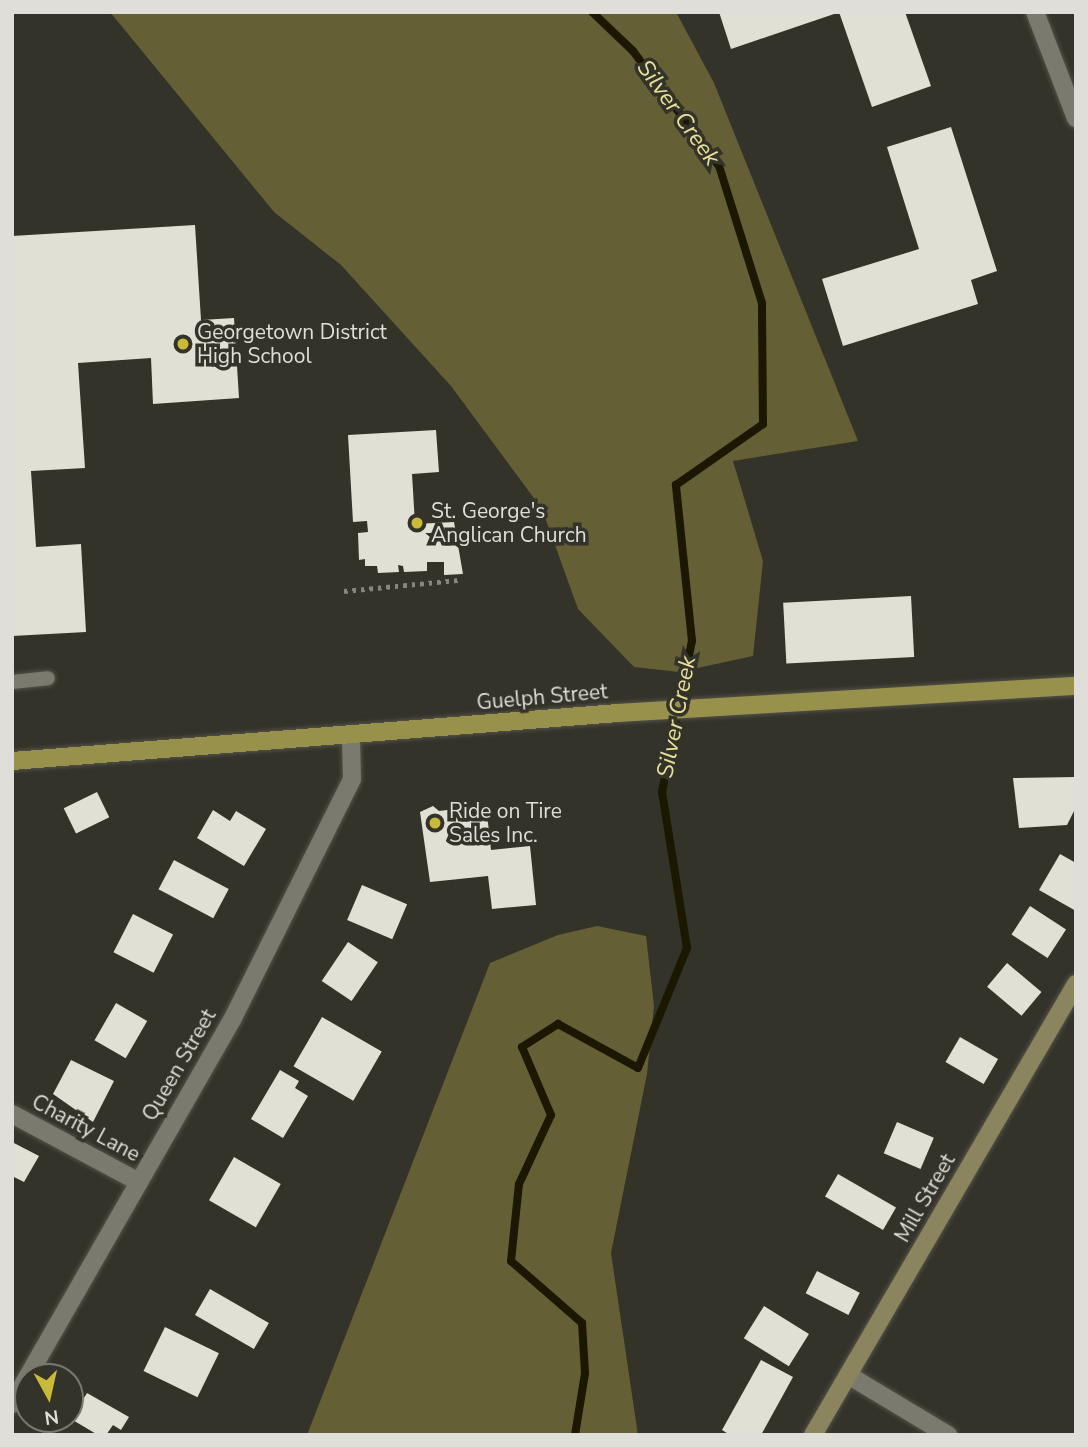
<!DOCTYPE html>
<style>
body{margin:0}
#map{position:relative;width:1088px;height:1447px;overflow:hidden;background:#34332a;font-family:"Nunito Sans",sans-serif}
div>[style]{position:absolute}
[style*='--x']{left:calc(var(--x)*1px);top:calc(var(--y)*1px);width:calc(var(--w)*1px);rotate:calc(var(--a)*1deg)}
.forest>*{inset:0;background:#645f34}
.stream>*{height:8px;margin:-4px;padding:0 4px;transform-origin:4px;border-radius:4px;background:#1b1700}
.building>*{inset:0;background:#e1e0d4;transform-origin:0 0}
.path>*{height:4.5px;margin-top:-2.25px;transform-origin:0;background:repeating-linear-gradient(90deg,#86857e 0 3.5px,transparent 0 8.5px)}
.roads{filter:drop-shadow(0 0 2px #535249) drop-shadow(0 0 2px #535249)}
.lane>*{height:14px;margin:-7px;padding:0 7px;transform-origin:7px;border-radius:7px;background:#7b7a6f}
.street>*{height:18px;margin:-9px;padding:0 9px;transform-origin:9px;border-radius:9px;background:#7b7a6f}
.secondary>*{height:18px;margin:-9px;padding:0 9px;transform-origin:9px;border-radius:9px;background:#8a855e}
.primary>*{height:18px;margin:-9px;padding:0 9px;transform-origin:9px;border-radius:9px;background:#98914c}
.dots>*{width:19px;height:19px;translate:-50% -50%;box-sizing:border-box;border:4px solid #34332a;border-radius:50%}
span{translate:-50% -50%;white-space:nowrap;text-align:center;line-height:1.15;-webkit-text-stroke:7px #34332a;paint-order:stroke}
.poi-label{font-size:21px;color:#dfded8}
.left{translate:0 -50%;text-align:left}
.street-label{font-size:21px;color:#dfded8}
.water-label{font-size:23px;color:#e8e098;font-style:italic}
.frame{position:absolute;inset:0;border:14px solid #dfded8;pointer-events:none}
.north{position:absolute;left:14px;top:1363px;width:70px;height:70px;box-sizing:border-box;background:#34332a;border:2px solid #787770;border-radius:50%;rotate:172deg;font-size:19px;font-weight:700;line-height:28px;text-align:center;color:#dfded8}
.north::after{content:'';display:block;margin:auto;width:24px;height:32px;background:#c9ba3a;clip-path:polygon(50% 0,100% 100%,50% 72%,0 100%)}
</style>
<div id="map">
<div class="forest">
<i style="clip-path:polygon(110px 12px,676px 12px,714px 83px,858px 441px,733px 461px,763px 561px,753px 656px,679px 672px,634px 667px,578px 609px,542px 509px,451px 386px,341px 265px,274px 212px)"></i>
<i style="clip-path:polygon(597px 926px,646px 936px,654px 1006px,647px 1074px,611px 1253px,638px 1435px,307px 1435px,490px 963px,558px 935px)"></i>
</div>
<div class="stream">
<i style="--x:575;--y:1435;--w:63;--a:-80.8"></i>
<i style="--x:585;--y:1373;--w:50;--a:-93.4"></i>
<i style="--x:582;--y:1323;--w:94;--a:-138.9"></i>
<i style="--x:511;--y:1261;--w:77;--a:-84.1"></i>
<i style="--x:519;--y:1184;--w:76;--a:-65.1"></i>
<i style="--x:551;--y:1115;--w:74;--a:-113.1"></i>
<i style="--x:522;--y:1047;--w:43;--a:-32.6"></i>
<i style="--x:558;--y:1024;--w:91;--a:28.8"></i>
<i style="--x:638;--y:1068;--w:130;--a:-67.8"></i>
<i style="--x:687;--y:948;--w:158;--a:-99.1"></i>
<i style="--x:662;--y:792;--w:154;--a:-78.8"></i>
<i style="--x:692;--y:641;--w:157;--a:-95.9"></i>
<i style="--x:676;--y:485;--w:106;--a:-35"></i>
<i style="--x:763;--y:424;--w:121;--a:-90.5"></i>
<i style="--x:762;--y:303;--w:144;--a:-107.4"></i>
<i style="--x:719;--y:166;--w:144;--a:-126.8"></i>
<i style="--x:633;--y:51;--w:57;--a:-136.4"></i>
</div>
<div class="building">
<i style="clip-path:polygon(719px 12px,837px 12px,837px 13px,731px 49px)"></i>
<i style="clip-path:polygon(839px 12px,905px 12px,931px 86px,872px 107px)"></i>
<i style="clip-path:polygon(951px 127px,997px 271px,971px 280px,978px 304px,843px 346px,822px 279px,919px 249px,887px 147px)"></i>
<i style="clip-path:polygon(195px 225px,201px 320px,234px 318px,239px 398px,153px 404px,151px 358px,78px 363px,85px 468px,31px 471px,36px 547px,81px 544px,86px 632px,12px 636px,12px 236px)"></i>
<i style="clip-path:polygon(436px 430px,439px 472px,412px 474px,415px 524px,454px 522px,463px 574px,444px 575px,444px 562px,427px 562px,427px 571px,404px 572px,403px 566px,398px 565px,399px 572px,378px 573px,377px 566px,365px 566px,365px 559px,359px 560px,358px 533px,368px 532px,367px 521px,353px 522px,348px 435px)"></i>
<i style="left:911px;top:596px;width:61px;height:128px;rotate:87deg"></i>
<i style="clip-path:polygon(1076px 777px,1076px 807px,1067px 825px,1019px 828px,1013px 778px)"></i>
<i style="left:97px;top:792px;width:28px;height:37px;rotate:64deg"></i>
<i style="clip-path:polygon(486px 805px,491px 850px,530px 846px,536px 905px,492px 909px,488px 876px,430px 882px,420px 812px,433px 806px,439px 811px)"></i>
<i style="clip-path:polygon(213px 810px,230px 821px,236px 811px,266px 829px,244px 866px,197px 838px)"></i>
<i style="clip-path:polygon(1060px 854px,1076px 863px,1076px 911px,1039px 890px)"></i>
<i style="left:174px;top:860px;width:62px;height:33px;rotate:28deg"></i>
<i style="left:362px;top:885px;width:49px;height:38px;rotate:23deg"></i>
<i style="left:1030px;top:906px;width:43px;height:34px;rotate:33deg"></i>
<i style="left:133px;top:914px;width:45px;height:43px;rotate:27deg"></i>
<i style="left:348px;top:942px;width:36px;height:47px;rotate:34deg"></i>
<i style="left:1007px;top:963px;width:45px;height:31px;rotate:40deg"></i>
<i style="left:116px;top:1003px;width:36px;height:43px;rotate:30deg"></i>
<i style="left:322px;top:1017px;width:69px;height:57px;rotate:30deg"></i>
<i style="left:960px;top:1037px;width:44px;height:29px;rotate:30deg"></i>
<i style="clip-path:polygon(71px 1060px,114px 1081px,93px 1122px,53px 1094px)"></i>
<i style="clip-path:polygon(280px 1070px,299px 1081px,295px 1088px,308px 1096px,283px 1138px,251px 1119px)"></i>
<i style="left:897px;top:1122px;width:40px;height:34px;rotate:23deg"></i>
<i style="clip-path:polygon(12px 1142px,39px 1156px,24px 1182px,12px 1176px)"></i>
<i style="left:234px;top:1157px;width:54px;height:50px;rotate:30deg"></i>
<i style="left:838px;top:1174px;width:67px;height:26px;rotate:30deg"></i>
<i style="left:817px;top:1271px;width:48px;height:25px;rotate:27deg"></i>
<i style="left:210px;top:1289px;width:68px;height:30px;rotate:30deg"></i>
<i style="left:764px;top:1306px;width:53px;height:38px;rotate:32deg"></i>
<i style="left:165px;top:1327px;width:60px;height:49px;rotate:26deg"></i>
<i style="clip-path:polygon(761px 1360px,793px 1377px,761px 1435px,730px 1435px,722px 1430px)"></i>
<i style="clip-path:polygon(87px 1393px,129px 1417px,121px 1430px,113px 1425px,106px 1435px,98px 1435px,71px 1419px)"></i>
</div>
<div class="path">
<i style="--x:344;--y:591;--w:116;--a:-5.5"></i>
</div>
<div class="roads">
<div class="lane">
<i style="--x:12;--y:682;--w:36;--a:-6"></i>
</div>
<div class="street">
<i style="--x:1035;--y:12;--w:114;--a:68.9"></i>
<i style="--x:12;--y:1114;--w:144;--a:28.2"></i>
<i style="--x:848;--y:1375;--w:117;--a:31"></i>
<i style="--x:12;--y:1404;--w:443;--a:-60.2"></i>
<i style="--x:232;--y:1020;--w:269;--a:-63.5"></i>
<i style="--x:352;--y:779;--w:42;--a:-91.4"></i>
</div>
<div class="secondary">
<i style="--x:813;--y:1435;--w:522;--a:-59.75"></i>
</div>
<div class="primary">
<i style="--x:12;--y:761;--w:608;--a:-4.53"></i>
<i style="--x:618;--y:713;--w:459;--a:-3.4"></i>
</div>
</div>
<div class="dots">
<i style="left:183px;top:344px;background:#c9ba3a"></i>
<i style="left:417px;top:523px;background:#c9ba3a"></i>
<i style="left:435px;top:823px;background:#c9ba3a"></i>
</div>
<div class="poi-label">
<span class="left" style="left:197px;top:344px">Georgetown District<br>High School</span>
<span class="left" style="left:431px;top:523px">St. George's<br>Anglican Church</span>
<span class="left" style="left:449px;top:823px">Ride on Tire<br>Sales Inc.</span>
</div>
<div class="street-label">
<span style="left:542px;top:697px;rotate:-5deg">Guelph Street</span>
<span style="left:179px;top:1065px;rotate:-60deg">Queen Street</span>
<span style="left:86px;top:1128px;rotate:28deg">Charity Lane</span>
<span style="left:925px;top:1198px;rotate:-60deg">Mill Street</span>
</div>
<div class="water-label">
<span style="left:678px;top:113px;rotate:54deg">Silver Creek</span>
<span style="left:677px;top:717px;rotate:-79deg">Silver Creek</span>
</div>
<div class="frame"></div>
<div class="north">N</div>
</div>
